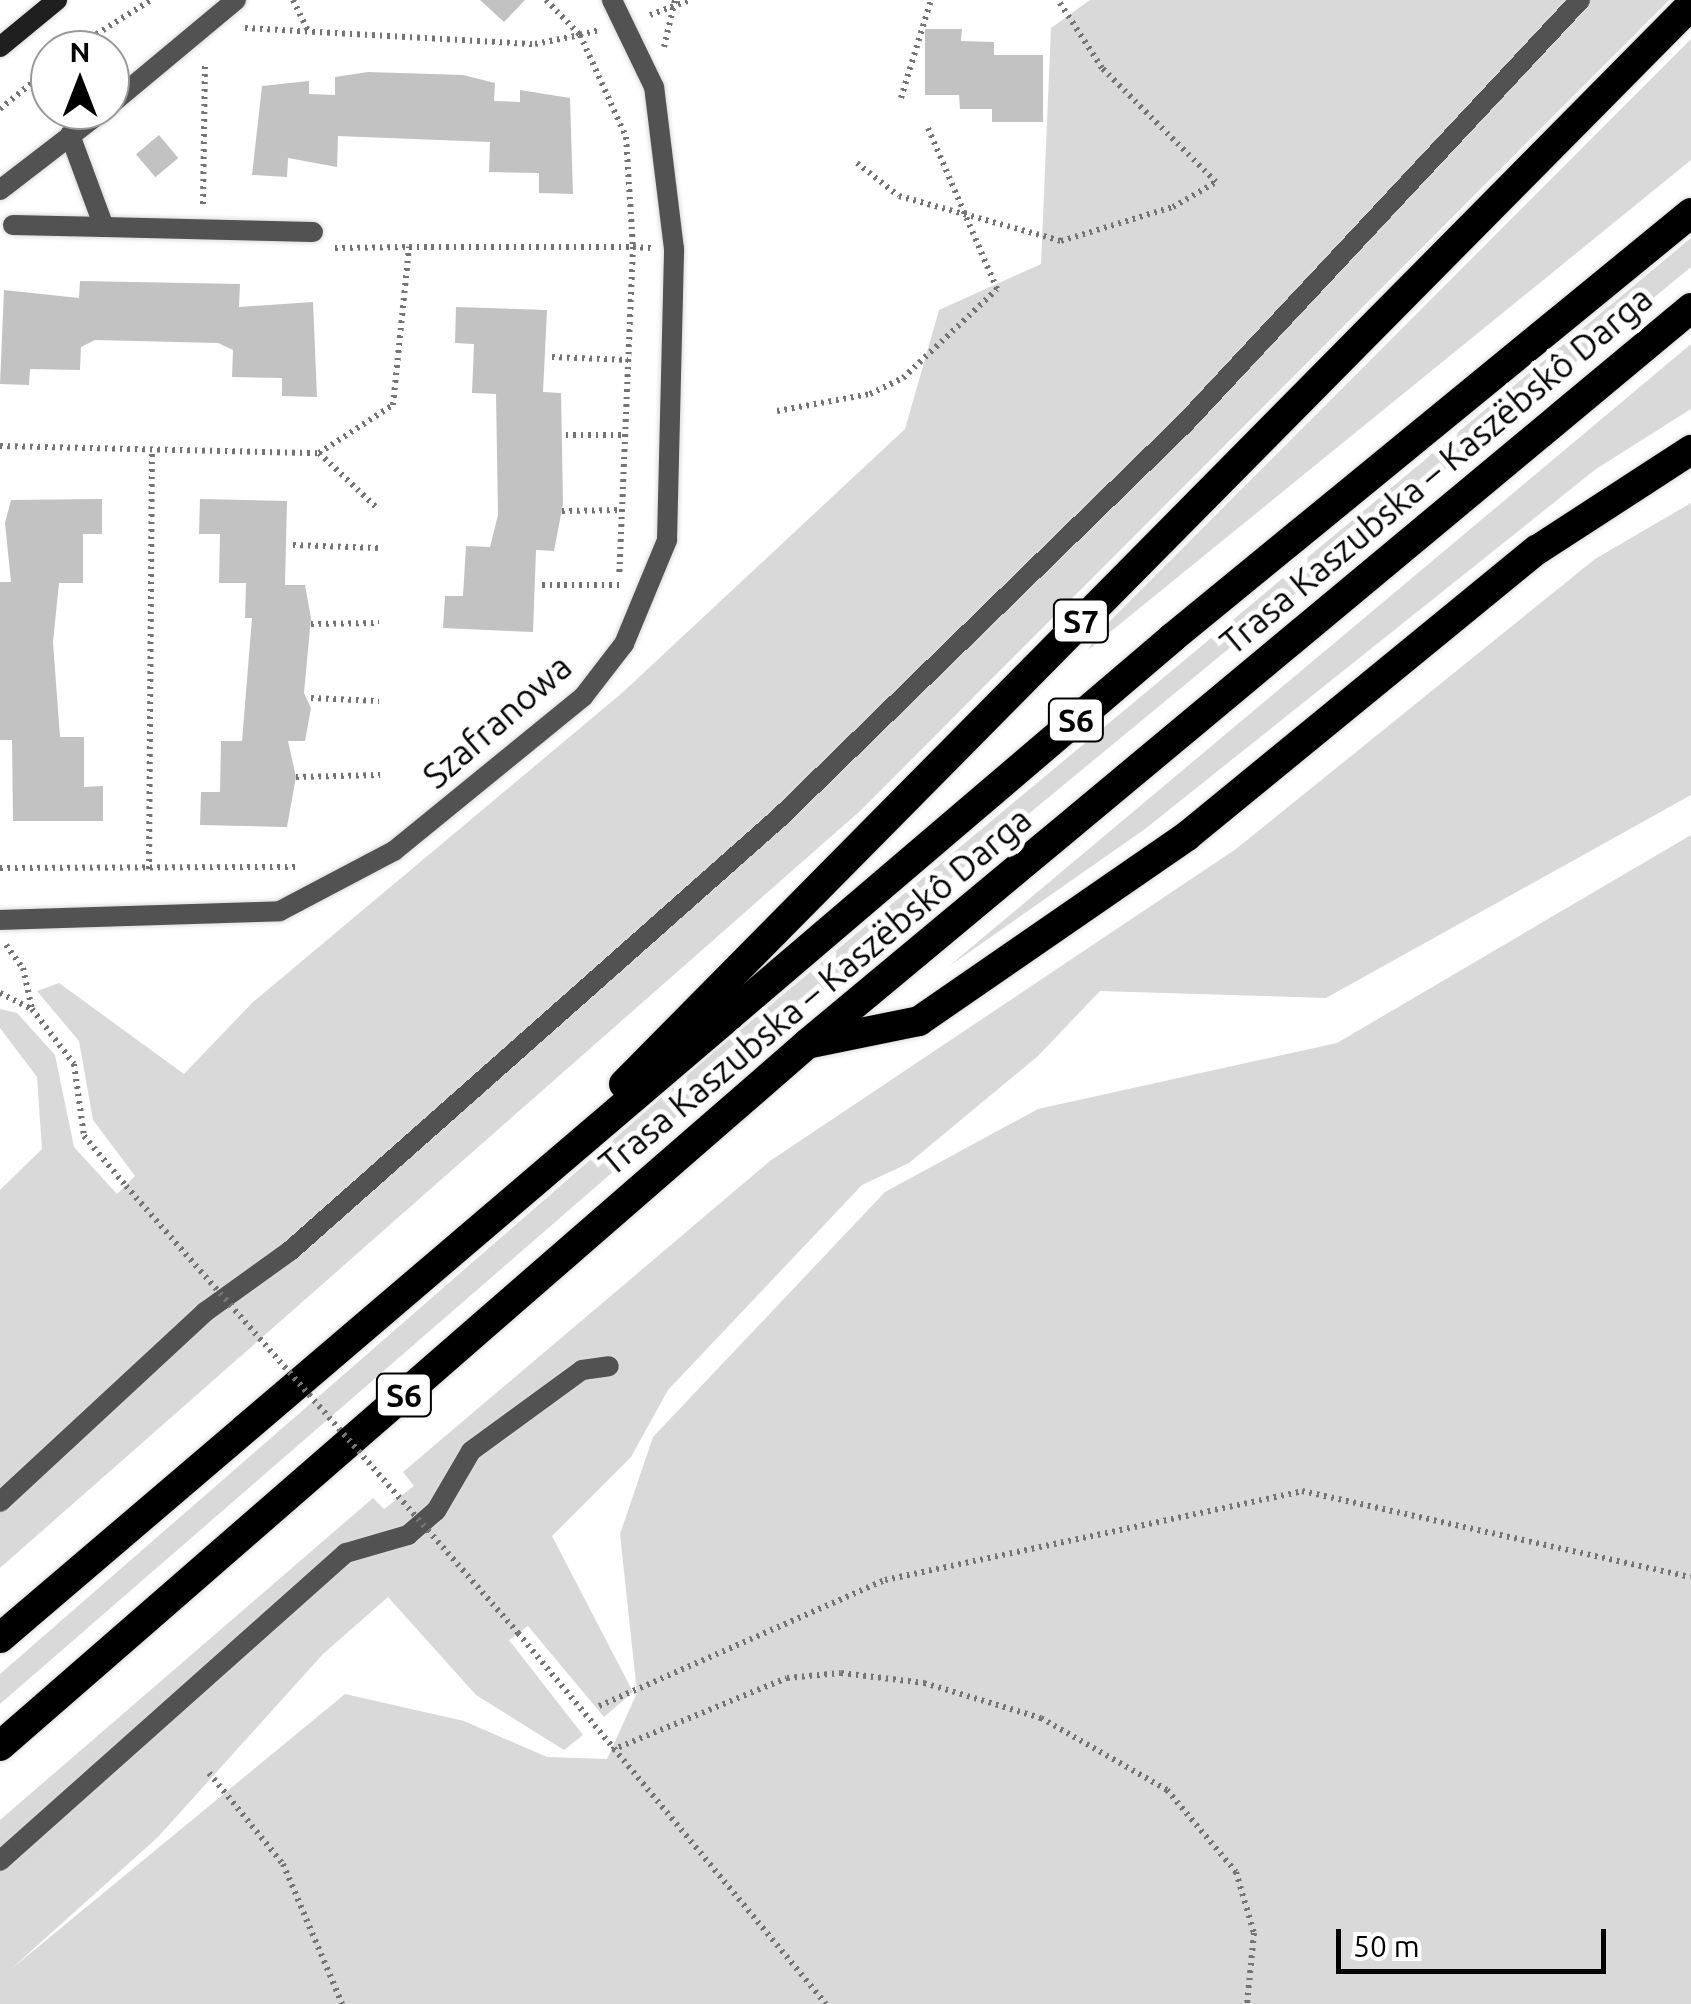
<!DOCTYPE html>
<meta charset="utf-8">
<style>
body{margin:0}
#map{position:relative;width:1691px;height:2004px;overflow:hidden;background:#fff;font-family:Ubuntu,sans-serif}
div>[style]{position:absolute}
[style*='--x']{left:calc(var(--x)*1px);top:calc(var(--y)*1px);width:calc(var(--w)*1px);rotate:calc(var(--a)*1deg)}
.green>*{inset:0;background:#d9d9d9}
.building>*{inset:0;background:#c2c2c2;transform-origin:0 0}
.path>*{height:6px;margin-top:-3px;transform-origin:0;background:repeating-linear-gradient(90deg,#747474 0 2.5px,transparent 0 7.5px)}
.roads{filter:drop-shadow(0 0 2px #dbdbdb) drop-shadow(0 0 2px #dbdbdb)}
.lane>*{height:20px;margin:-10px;padding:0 10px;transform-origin:10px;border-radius:10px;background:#525252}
.street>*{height:20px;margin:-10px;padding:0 10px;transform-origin:10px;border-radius:10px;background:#525252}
.secondary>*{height:20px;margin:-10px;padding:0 10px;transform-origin:10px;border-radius:10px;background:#1f1f1f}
.highway>*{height:30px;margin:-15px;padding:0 15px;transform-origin:15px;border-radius:15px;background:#000}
.path-bridge>*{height:6px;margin-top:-3px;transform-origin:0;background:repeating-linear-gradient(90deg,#747474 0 2.5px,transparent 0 7.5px)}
span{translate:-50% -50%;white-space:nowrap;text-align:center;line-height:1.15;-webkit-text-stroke:10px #fff;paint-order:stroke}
.shield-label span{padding:2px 8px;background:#fff;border:2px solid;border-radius:8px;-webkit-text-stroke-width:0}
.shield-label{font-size:32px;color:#000;font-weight:700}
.street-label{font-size:35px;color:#000}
.north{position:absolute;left:30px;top:30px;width:100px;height:100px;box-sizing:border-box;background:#fff;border:2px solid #999;border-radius:50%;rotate:0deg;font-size:28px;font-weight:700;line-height:40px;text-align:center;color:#000}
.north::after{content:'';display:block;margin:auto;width:35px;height:45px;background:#000;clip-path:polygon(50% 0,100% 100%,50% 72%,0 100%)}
.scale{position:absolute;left:1336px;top:1929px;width:270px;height:45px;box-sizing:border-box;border:5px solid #000;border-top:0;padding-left:12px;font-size:30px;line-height:35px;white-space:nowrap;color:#000;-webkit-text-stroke:8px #fff;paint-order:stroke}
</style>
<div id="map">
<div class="green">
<i style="clip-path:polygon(1090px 0,1669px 0,860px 811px,0 1568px,0 1190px,42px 1149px,37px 1077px,0 1028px,0 1009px,17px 1013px,55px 1055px,74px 1147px,117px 1194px,135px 1176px,93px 1120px,79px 1041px,37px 991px,59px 983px,184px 1074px,253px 1002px,622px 693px,905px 429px,939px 310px,1041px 264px,1051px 28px)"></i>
<i style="clip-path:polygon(1691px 39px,1691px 160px,1088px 650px,1098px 633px)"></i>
<i style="clip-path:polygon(1691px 238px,1691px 267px,963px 868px,0 1704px,0 1674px,707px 1058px)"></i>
<i style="clip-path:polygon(1691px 344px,1691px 409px,1596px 469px,1145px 829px,948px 967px)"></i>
<i style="clip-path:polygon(1691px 503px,1691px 795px,1326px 998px,1100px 991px,1038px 1056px,909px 1163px,862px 1185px,668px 1390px,631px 1457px,552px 1536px,633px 1692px,604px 1717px,528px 1626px,509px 1640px,583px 1735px,564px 1750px,476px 1695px,388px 1597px,323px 1654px,158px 1837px,10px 1970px,345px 1694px,464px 1721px,547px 1757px,607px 1759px,637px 1693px,620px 1534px,653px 1437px,885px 1192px,1038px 1109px,1337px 1043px,1691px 835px,1691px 2004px,0 2004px,0 1820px,373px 1498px,384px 1509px,414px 1486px,403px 1472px,770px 1161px,1236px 849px,1595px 559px)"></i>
</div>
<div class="building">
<i style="clip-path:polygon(480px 0,525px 0,504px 22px)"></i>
<i style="clip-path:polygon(925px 29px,962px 29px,961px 41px,994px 42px,994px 55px,1043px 55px,1043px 122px,992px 122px,992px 109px,960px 109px,959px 95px,925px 95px)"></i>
<i style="clip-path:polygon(368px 72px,463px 75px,495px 83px,494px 101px,520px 102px,520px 90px,570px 98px,573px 194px,539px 193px,539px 173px,489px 172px,490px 142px,338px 136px,337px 167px,288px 158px,287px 177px,252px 175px,262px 86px,309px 81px,309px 94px,335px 95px,335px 77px)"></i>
<i style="left:159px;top:135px;width:30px;height:30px;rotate:50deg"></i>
<i style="clip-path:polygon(80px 281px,240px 284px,239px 307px,313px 302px,317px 397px,282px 396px,282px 378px,232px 377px,233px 350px,218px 343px,95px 340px,81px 347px,80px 370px,30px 369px,29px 385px,0 384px,4px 290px,79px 298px)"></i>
<i style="clip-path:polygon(456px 307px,547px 310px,543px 392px,561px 393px,563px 504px,554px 551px,536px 550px,533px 632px,443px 628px,445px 596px,463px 596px,466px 546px,490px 547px,498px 515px,496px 394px,472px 393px,474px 344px,455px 343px)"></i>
<i style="clip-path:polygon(102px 499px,102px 534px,83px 534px,83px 583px,59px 583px,53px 642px,60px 737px,84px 737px,84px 787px,103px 786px,103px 821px,13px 821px,12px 740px,0 740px,0 582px,11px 582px,5px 523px,11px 500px)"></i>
<i style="clip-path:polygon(200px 499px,287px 501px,285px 585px,305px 585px,311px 618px,304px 693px,311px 708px,305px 741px,288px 741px,296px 777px,287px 827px,200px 825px,201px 792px,220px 792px,221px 741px,242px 741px,252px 618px,245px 618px,246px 583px,219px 583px,220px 534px,199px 534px)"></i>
</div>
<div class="path">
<i style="--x:293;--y:0;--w:34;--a:64"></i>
<i style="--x:546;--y:0;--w:49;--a:45.8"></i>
<i style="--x:580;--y:35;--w:20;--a:-15"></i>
<i style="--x:650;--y:15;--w:43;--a:-20.6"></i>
<i style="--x:245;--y:28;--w:290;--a:3.2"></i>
<i style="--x:535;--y:44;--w:46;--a:-11.3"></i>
<i style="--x:580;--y:35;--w:112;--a:65.7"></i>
<i style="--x:626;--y:137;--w:110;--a:86.4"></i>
<i style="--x:633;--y:247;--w:18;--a:3"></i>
<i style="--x:664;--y:47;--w:48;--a:-76.8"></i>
<i style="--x:71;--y:50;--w:94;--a:-32"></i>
<i style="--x:33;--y:81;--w:28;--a:52"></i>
<i style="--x:901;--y:98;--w:102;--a:-73"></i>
<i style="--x:0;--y:109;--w:65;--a:-39.4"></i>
<i style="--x:857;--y:163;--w:53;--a:38.2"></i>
<i style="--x:899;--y:196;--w:168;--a:15.5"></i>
<i style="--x:1061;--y:241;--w:117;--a:-16.9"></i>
<i style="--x:1173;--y:207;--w:50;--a:-30.2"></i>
<i style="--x:1216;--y:182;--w:161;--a:-135"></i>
<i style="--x:1102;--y:68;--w:81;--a:-122.9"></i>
<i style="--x:203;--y:204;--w:142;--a:-89.2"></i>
<i style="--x:335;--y:248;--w:74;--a:-0.8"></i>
<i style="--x:552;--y:357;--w:76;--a:2.3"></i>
<i style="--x:777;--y:411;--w:95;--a:-10.4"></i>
<i style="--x:870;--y:394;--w:37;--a:-26"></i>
<i style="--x:903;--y:378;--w:129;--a:-43.4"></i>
<i style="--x:997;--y:289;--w:175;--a:-113.2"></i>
<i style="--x:566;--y:435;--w:59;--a:0"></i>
<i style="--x:0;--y:446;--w:319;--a:1.3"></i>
<i style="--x:319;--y:453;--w:81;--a:43.5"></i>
<i style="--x:319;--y:453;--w:88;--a:-33"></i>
<i style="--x:393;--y:405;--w:159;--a:-84.2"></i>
<i style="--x:409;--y:247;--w:224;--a:0"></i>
<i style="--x:633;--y:247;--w:330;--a:92.4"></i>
<i style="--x:562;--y:511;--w:60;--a:-1"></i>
<i style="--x:293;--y:545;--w:85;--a:2"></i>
<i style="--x:542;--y:585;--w:77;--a:0"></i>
<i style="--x:311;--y:624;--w:68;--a:-0.8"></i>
<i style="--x:311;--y:698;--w:68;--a:2.5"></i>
<i style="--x:296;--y:777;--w:84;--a:-1.4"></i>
<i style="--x:0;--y:868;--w:300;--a:-0.2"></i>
<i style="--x:149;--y:869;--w:419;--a:-89.6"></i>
<i style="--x:6;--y:945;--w:29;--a:54"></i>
<i style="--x:23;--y:968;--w:42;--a:77.6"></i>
<i style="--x:32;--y:1009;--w:69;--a:52.6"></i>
<i style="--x:74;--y:1064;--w:73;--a:82.1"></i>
<i style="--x:84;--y:1136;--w:65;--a:50"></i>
<i style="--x:0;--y:993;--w:36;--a:27"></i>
<i style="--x:518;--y:1633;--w:482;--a:50.3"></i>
<i style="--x:599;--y:1706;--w:313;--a:-23.8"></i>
<i style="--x:885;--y:1580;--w:426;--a:-12"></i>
<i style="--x:1302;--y:1491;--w:398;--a:12.5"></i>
<i style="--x:612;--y:1750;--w:189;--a:-22.4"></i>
<i style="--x:787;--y:1678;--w:54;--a:-5.3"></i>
<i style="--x:841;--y:1673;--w:84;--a:6.9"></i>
<i style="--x:924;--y:1683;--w:122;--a:16.7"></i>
<i style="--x:1041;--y:1718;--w:145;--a:29.7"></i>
<i style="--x:1167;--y:1790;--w:107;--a:49.9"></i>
<i style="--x:1236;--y:1872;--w:64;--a:73.6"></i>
<i style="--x:1254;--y:1933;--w:71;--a:95.6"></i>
<i style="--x:209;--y:1773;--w:117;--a:50.9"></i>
<i style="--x:283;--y:1864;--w:152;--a:67.1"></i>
</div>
<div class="roads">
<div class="lane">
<i style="--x:110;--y:105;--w:164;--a:-39.8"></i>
<i style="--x:70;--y:135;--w:98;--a:69.7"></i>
<i style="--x:104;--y:227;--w:209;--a:1.4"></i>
<i style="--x:0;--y:190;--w:131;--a:-37.6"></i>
<i style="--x:13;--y:225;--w:91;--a:1.3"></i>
<i style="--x:0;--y:1502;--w:280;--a:-42.8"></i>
<i style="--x:205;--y:1312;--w:105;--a:-35.7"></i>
<i style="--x:290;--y:1251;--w:655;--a:-41.53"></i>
<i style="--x:780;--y:817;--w:565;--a:-44.21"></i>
<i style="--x:1185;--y:423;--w:579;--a:-46.96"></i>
<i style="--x:0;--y:1861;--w:463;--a:-41.7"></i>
<i style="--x:346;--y:1553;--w:65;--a:-16.2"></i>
<i style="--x:408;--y:1535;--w:37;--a:-41"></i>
<i style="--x:436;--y:1511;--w:69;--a:-59.7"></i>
<i style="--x:471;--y:1451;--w:137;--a:-36.1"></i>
<i style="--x:582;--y:1370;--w:27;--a:-8"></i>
</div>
<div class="street">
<i style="--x:0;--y:920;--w:280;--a:-1.8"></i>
<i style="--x:280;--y:911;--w:129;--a:-27.8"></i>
<i style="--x:394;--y:851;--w:244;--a:-39.2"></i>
<i style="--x:583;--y:697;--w:67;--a:-52.3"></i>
<i style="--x:624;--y:644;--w:113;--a:-67.5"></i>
<i style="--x:667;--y:540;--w:291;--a:-88.6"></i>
<i style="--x:674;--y:249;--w:163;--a:-97"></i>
<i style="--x:654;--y:87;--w:97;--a:-115.8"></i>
</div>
<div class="secondary">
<i style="--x:0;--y:47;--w:74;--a:-39.5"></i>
</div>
<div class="highway">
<i style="--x:811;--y:1043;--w:110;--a:-11.5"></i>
<i style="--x:919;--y:1021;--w:326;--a:-34.6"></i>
<i style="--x:1187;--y:836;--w:452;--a:-39.3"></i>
<i style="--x:1537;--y:550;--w:184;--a:-33"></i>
<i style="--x:624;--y:1084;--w:1517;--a:-45.32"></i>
<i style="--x:0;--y:1638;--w:1541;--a:-40.47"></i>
<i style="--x:1172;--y:638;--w:671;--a:-39.31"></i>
<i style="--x:0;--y:1746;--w:1071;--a:-41.02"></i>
<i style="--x:808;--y:1043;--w:1149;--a:-39.77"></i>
</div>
</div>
<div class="path-bridge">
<i style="--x:126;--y:1186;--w:595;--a:48.75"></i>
</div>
<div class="shield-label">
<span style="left:1081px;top:621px">S7</span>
<span style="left:1076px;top:720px">S6</span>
<span style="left:404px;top:1395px">S6</span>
</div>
<div class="street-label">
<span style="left:1436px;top:470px;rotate:-40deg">Trasa Kaszubska – Kaszëbskô Darga</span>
<span style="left:497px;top:721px;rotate:-41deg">Szafranowa</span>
<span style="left:815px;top:991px;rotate:-40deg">Trasa Kaszubska – Kaszëbskô Darga</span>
</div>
<div class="north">N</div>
<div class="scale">50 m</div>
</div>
